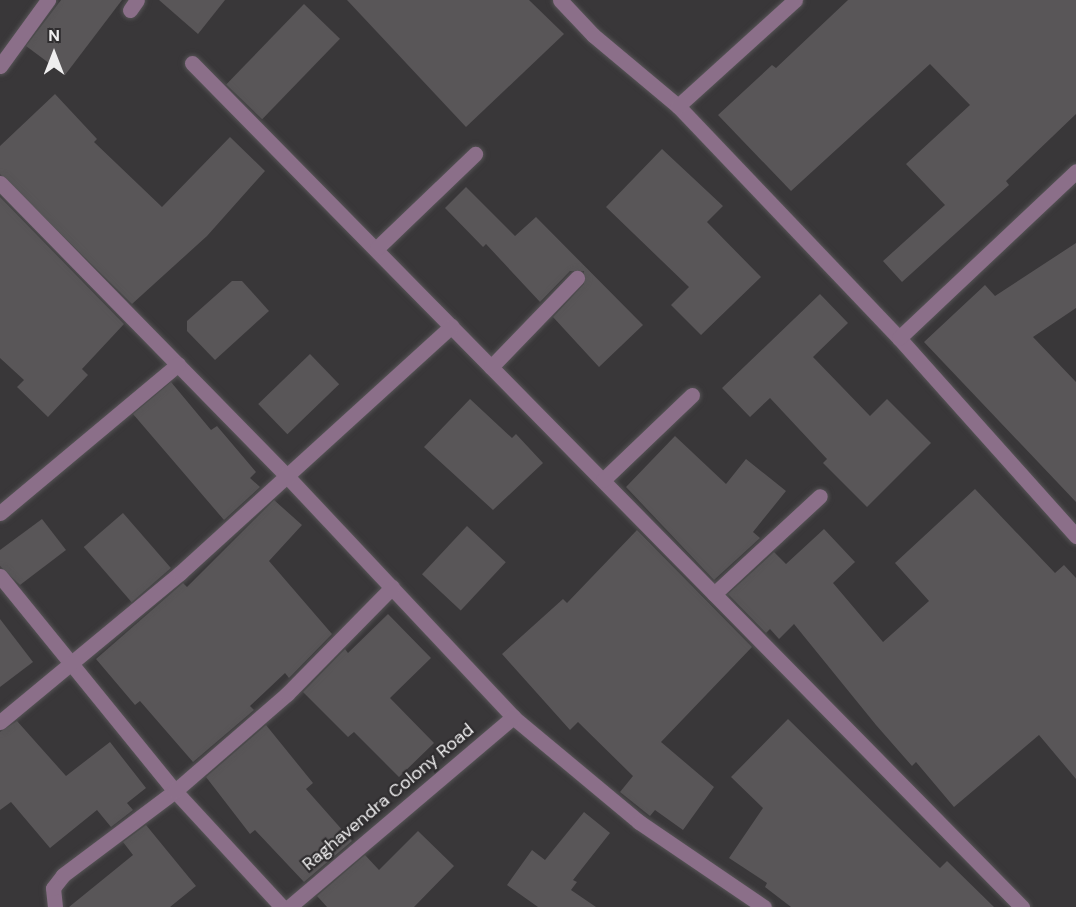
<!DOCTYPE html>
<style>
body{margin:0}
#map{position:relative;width:1076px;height:907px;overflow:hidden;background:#393739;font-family:"DM Sans",sans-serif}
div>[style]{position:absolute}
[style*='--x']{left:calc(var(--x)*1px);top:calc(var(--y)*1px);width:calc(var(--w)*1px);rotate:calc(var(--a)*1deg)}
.building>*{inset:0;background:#595658;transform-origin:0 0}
.roads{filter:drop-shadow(0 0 2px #565456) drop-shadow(0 0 2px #565456)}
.minor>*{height:15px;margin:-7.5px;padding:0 7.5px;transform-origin:7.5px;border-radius:7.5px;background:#8b6f89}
span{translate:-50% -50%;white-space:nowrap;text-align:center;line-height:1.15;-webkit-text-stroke:4.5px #2f2d2f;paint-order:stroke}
.street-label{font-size:18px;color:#efeeef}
.north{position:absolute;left:24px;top:24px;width:60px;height:60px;-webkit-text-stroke:4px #2f2d2f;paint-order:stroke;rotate:0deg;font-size:16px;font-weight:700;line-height:24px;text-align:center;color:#efeeef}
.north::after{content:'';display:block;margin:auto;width:21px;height:27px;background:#efeeef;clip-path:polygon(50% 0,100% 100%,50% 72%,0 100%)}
</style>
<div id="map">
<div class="building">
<i style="clip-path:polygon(61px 0,122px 0,65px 75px,26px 46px)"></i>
<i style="clip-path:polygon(159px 0,225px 0,198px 34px)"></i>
<i style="clip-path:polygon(347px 0,529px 0,564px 34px,466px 127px)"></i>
<i style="clip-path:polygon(848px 0,1076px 0,1076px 114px,1006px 181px,1009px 185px,902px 282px,883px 261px,945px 205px,906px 164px,970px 105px,930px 64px,791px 191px,718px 115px,772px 65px,776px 68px)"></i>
<i style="left:304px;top:4px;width:50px;height:112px;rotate:44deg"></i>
<i style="clip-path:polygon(55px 94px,97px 139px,94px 142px,162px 207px,230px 137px,265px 171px,207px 236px,132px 304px,0 174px,0 146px)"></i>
<i style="clip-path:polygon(662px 149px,723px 206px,707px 222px,761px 277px,701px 335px,671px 305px,689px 287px,606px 207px)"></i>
<i style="clip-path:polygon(466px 187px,515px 236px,536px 217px,643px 325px,599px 367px,553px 317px,584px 284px,584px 271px,570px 271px,540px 302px,486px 244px,483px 247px,445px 208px)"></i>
<i style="clip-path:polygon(0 197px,124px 324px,82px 369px,88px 375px,48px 417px,17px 387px,24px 380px,0 358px)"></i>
<i style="clip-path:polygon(1076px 243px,1076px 308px,1033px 337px,1076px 382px,1076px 502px,924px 342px,985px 285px,995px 296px)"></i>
<i style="clip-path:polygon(232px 281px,242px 281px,269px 311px,215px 360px,187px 331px,187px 321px)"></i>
<i style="clip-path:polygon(820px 294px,848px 323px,813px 357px,870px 416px,887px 399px,931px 443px,867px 507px,823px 463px,827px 459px,770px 398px,750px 417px,722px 388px)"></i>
<i style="left:310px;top:354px;width:42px;height:72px;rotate:46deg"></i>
<i style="clip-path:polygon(171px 382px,211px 430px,217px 426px,256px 472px,250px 478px,260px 487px,224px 520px,133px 414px)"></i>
<i style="clip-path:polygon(470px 399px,512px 438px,516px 434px,543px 463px,493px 510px,424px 447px)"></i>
<i style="clip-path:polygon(675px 436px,726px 484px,746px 459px,786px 491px,753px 532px,760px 538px,714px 580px,626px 487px)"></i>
<i style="clip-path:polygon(975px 489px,1055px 573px,1064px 565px,1076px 578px,1076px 779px,1039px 735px,954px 807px,916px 762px,912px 766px,876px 725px,794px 624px,779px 639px,770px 629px,766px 633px,728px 594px,774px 552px,786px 564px,824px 529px,855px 562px,833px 583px,883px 642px,929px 601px,895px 563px)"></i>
<i style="clip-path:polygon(274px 500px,302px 525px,269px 561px,332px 634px,289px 678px,285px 673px,250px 706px,254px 710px,193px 762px,140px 701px,135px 705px,96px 659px,183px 583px,187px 587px)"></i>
<i style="left:123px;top:513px;width:73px;height:52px;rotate:49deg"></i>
<i style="clip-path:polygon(42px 519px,66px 550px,20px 585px,0 566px,0 550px)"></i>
<i style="left:467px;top:526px;width:53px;height:66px;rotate:43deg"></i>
<i style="clip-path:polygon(637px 530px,752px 647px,661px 742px,714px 787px,683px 830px,655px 810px,650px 816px,620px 792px,633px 776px,578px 722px,570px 730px,502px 654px,563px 599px,567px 603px)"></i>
<i style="clip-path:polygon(388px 614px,431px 658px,390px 698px,434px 743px,399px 777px,354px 732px,348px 737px,303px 692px,345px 649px,348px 653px)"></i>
<i style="clip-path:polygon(0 619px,33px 662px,0 687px)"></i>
<i style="clip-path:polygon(788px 719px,940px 868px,947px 861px,994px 907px,791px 907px,765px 887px,767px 883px,729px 858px,763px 808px,731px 777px)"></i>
<i style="clip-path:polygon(17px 721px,66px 776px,110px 742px,146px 788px,127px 803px,133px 810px,111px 827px,97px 810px,50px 848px,11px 802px,0 810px,0 732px)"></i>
<i style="clip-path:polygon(266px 725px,313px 783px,306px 789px,352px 841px,304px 882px,255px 830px,250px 834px,206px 777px)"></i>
<i style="clip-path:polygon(584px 812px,610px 833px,573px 880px,577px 882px,571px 890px,596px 907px,538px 907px,507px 885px,532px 850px,545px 860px)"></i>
<i style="clip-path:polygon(146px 825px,196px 886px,170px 907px,69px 907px,133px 855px,123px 842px)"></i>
<i style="clip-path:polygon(418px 831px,454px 866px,414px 907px,327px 907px,317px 896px,365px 855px,379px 870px)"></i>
</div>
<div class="roads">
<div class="minor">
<i style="--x:560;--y:0;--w:48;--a:46.7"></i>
<i style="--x:593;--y:35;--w:111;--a:39.9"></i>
<i style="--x:678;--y:106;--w:320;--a:46.4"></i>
<i style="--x:899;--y:338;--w:266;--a:48.2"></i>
<i style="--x:130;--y:10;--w:12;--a:-55"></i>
<i style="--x:192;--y:63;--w:1184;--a:45.48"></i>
<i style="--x:0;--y:66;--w:82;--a:-54"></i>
<i style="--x:678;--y:106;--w:158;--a:-42.2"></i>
<i style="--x:0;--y:183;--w:409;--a:45.6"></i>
<i style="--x:286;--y:475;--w:332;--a:46.8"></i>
<i style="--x:513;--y:717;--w:164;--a:39.8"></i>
<i style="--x:639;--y:822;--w:151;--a:34.2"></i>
<i style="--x:377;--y:248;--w:136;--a:-43.8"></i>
<i style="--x:899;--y:338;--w:243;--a:-43.3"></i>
<i style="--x:491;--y:367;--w:124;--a:-46"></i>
<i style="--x:603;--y:480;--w:123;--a:-43.7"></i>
<i style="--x:0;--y:513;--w:232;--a:-39.9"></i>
<i style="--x:0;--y:576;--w:277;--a:50.9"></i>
<i style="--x:175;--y:791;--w:158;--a:47.3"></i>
<i style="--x:714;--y:594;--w:144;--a:-42.8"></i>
<i style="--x:0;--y:722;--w:234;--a:-39.6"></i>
<i style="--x:180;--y:573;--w:367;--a:-42.3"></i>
<i style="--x:55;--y:907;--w:19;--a:-96"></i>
<i style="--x:53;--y:888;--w:16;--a:-52"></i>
<i style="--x:63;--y:875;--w:140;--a:-36.9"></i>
<i style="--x:175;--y:791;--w:148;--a:-40.9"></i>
<i style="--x:287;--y:694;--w:150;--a:-45.5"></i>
<i style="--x:289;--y:907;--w:294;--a:-40.3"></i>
</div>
</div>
<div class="street-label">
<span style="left:388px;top:797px;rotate:-40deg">Raghavendra Colony Road</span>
</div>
<div class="north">N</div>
</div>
